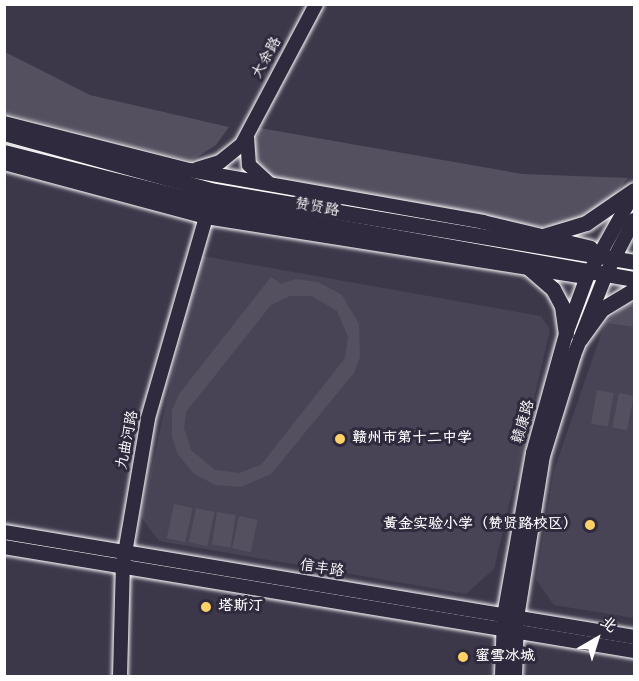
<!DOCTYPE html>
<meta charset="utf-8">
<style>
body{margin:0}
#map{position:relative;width:639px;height:681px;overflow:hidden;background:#3c3749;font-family:Kalam,"LXGW WenKai TC",sans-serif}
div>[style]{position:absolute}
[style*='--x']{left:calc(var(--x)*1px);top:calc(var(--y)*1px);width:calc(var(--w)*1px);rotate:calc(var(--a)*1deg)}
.built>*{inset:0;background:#494455}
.green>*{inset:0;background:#555060;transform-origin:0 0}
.roads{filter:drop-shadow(0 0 2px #fff) drop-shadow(0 0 2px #fff)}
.secondary>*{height:14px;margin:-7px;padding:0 7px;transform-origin:7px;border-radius:7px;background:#2f2a3d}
.primary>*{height:15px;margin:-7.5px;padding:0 7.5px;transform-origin:7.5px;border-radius:7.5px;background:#2f2a3d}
.dots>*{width:16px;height:16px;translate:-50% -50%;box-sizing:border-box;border:3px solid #2f2a3d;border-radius:50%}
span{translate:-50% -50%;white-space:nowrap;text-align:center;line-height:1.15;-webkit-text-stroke:6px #2f2a3d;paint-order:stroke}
.street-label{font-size:15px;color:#fff}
.poi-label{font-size:15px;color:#fff;font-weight:700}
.left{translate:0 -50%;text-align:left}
.right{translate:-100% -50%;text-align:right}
.frame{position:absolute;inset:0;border:6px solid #fff;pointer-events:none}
.north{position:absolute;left:567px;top:609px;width:60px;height:60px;-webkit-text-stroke:4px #2f2a3d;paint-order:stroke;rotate:39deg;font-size:16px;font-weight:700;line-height:24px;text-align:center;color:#fff}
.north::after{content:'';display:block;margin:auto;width:21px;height:27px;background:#fff;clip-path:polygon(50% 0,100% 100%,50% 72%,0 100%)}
</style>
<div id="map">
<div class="built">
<i style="clip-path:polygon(203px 256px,541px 316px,550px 330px,494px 569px,466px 594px,159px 541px,141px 517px,181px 335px)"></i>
<i style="clip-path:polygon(605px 323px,634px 327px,634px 618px,554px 605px,536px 580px,554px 470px)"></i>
</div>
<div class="green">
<i style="clip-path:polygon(5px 52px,90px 95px,229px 127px,216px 145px,191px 161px,5px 113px)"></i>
<i style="clip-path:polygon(260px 128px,523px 174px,628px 178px,610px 201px,568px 223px,541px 227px,277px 181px,261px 167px,253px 147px)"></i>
<i style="clip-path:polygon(evenodd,271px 277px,281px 284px,295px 279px,318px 282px,342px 295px,359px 324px,360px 357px,354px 373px,271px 474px,241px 487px,215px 485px,193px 473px,177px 453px,172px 436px,172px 410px,179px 394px,271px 277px,290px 296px,312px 296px,337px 311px,348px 337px,345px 358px,261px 465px,239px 473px,215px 470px,191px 450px,184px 428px,186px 412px,271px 305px,290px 296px)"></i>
<i style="clip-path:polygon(629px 303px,634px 304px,634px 327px,605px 323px)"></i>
<i style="left:597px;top:390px;width:17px;height:34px;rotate:10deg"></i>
<i style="left:619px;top:393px;width:15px;height:35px;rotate:11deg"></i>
<i style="left:174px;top:504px;width:19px;height:35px;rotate:12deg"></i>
<i style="left:196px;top:508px;width:19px;height:35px;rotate:12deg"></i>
<i style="left:217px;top:512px;width:19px;height:33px;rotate:9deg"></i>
<i style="left:239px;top:516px;width:19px;height:33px;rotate:12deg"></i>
</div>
<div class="roads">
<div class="secondary">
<i style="--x:4;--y:123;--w:191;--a:14.3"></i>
<i style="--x:189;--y:170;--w:299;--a:10"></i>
<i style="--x:483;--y:222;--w:111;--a:13.5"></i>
<i style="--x:247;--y:137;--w:28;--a:86"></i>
<i style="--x:249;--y:165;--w:26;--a:43"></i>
<i style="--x:4;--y:163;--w:209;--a:15"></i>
<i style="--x:206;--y:217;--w:378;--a:9"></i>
<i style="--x:197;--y:169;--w:24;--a:-17"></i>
<i style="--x:220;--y:162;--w:28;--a:-39"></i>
<i style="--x:242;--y:144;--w:158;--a:-62.1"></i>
<i style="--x:4;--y:532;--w:639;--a:9.46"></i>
<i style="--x:4;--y:547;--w:639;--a:9.37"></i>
<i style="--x:120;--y:676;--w:111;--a:-88.5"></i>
<i style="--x:123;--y:565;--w:149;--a:-80.3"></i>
<i style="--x:148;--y:418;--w:209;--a:-73.9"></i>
<i style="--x:502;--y:676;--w:60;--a:-88.1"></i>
<i style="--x:504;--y:616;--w:166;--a:-79.9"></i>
<i style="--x:533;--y:453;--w:123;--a:-74.5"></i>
<i style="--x:566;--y:334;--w:61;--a:-69.8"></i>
<i style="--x:587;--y:277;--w:96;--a:-60.8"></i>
<i style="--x:515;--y:676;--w:58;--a:-88"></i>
<i style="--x:517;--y:618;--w:164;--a:-80.9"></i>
<i style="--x:543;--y:456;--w:106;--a:-72.9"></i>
<i style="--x:574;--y:355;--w:87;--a:-68.4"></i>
<i style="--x:606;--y:274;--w:61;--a:-62.6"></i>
</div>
<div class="primary">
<i style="--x:4;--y:133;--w:219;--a:15.4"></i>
<i style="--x:215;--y:191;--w:425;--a:9.6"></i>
<i style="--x:4;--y:152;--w:211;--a:14.2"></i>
<i style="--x:209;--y:204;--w:432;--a:10"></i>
<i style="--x:530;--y:240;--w:59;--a:-16.9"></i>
<i style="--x:586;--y:223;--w:58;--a:-34.5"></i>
<i style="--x:522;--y:262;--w:41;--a:41.1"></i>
<i style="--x:553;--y:289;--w:19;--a:62"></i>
<i style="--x:562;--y:306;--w:28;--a:82"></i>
<i style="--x:580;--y:339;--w:37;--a:-54"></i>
<i style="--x:602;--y:309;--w:37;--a:-31"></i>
</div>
</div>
<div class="dots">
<i style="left:340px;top:439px;background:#ffd166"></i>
<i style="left:590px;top:525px;background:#ffd166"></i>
<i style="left:206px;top:607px;background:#ffd166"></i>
<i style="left:463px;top:657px;background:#ffd166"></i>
</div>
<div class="street-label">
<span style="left:267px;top:58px;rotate:-61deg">大余路</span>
<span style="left:317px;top:208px;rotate:10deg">赞贤路</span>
<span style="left:524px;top:422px;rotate:-74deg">赣康路</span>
<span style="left:128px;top:440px;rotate:-79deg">九曲河路</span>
<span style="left:322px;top:569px;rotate:9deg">信丰路</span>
</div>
<div class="poi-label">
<span class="left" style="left:352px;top:439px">赣州市第十二中学</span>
<span class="right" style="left:578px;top:525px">黄金实验小学（赞贤路校区）</span>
<span class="left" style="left:218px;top:607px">塔斯汀</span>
<span class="left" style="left:475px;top:657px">蜜雪冰城</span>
</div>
<div class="frame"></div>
<div class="north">北</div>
</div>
